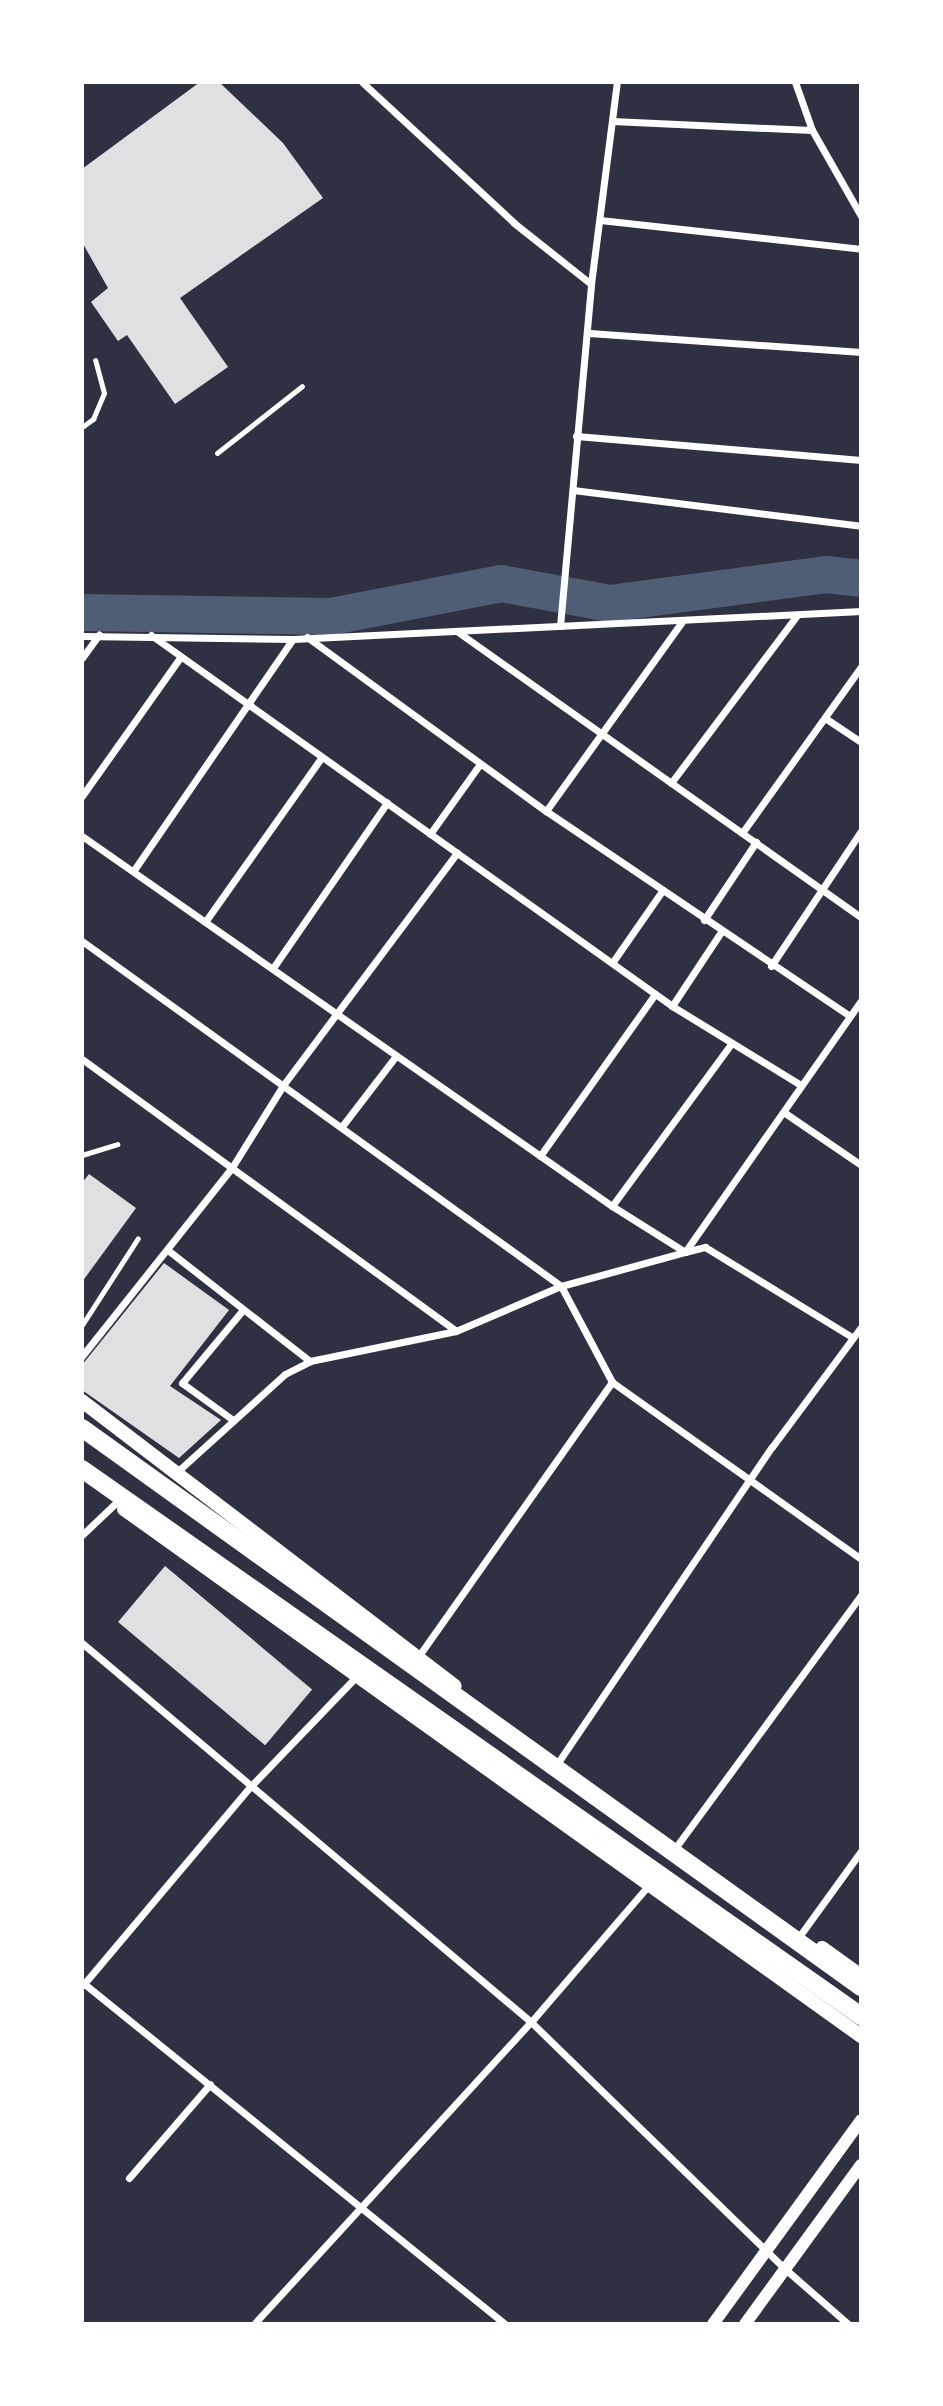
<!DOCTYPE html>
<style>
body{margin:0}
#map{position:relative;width:943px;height:2406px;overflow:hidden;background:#2d3142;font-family:"Sofia Sans Condensed",sans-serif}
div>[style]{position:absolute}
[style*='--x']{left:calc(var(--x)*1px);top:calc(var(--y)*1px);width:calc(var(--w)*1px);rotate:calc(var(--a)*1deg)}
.river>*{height:37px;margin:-18.5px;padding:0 18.5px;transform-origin:18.5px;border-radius:18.5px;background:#4f5d75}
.building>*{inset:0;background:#e0e0e3;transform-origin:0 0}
.service>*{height:5px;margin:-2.5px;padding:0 2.5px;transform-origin:2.5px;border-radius:2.5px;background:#fff}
.minor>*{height:7px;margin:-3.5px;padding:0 3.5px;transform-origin:3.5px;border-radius:3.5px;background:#fff}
.tertiary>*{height:12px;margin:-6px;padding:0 6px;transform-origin:6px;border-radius:6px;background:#fff}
.secondary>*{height:14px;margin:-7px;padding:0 7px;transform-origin:7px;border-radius:7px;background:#fff}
.primary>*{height:18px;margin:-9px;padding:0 9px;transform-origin:9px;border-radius:9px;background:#fff}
span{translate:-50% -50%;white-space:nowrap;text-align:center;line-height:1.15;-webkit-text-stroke:5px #fff;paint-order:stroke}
.frame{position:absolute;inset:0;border:84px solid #fff;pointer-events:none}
</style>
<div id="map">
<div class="river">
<i style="--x:82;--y:612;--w:249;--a:0.9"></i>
<i style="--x:331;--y:616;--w:173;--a:-11"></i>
<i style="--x:501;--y:583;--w:110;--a:10.5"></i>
<i style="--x:609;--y:603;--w:218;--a:-7.6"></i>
<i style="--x:825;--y:574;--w:36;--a:6"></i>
</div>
<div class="building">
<i style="clip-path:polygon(200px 82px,219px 82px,283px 143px,323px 198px,180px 298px,228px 367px,175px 404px,127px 335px,118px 341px,91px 302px,108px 288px,82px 242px,82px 169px)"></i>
<i style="clip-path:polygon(89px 1174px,136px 1208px,82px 1282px,82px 1183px)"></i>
<i style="clip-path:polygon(164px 1263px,229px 1310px,170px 1386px,221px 1420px,179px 1458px,82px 1390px,82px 1365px)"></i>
<i style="left:165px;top:1566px;width:192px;height:73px;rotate:40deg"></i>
</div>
<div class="service">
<i style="--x:82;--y:427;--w:14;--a:-36"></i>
<i style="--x:93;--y:419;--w:28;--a:-67"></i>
<i style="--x:104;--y:393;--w:34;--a:-105"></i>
<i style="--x:217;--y:453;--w:108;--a:-38.2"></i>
<i style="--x:82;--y:1155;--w:37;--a:-17"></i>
<i style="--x:82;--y:1325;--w:103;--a:-57.2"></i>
</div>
<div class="minor">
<i style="--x:362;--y:82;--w:207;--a:42.8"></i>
<i style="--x:514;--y:223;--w:98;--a:38.4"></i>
<i style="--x:795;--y:82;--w:51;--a:70.5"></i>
<i style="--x:812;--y:130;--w:99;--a:60.3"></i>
<i style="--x:612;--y:121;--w:200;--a:2.6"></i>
<i style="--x:600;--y:220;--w:263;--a:6.3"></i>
<i style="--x:589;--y:333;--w:273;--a:4"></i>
<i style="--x:576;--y:436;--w:286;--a:4.8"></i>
<i style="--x:573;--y:490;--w:290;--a:7.1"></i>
<i style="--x:560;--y:626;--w:343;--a:-84.8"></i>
<i style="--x:591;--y:284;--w:204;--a:-82.7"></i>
<i style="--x:458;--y:632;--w:494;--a:35.3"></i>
<i style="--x:151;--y:635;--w:640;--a:35.45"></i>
<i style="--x:672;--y:1006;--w:151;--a:31.5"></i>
<i style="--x:82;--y:636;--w:211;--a:0.8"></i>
<i style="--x:293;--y:639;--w:569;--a:-2.82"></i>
<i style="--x:307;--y:637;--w:296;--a:36.1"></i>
<i style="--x:546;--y:811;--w:365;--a:34"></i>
<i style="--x:82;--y:658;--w:29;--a:-54"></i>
<i style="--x:825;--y:718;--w:43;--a:33.7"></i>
<i style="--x:671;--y:783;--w:210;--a:-53.1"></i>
<i style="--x:82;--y:796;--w:171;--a:-54.7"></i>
<i style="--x:546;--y:811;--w:235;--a:-54.3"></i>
<i style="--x:742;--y:833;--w:204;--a:-54.4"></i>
<i style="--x:430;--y:834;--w:86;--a:-54.5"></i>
<i style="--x:82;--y:836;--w:646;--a:34.92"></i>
<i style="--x:612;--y:1206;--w:86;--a:32.2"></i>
<i style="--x:685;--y:1252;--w:21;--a:-14"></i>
<i style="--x:705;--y:1247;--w:172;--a:31.5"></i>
<i style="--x:134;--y:870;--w:280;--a:-55.5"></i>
<i style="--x:704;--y:920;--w:94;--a:-56.3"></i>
<i style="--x:205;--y:922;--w:202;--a:-54.7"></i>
<i style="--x:82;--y:941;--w:590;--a:35.76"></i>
<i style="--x:561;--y:1286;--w:109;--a:62"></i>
<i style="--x:612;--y:1382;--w:305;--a:35.4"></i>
<i style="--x:612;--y:963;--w:88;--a:-55.2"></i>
<i style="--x:771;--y:966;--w:162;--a:-56.3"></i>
<i style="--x:273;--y:968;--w:201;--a:-55.4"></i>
<i style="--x:672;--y:1006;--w:89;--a:-56.5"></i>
<i style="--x:82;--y:1059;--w:462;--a:36"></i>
<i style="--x:785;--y:1113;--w:92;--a:34.4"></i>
<i style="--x:343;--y:1125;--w:87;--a:-52.5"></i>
<i style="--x:540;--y:1156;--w:199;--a:-54.6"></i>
<i style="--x:612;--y:1206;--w:201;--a:-53.7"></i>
<i style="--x:169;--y:1251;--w:179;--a:38"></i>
<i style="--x:82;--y:1356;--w:239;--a:-51.5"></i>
<i style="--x:231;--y:1169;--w:100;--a:-58.1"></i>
<i style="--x:284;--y:1084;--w:289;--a:-53.2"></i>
<i style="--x:233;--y:1420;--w:63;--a:-144"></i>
<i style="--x:182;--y:1383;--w:94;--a:-50.2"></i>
<i style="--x:178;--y:1471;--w:144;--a:-42.2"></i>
<i style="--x:285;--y:1374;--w:28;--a:-27"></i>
<i style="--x:310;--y:1361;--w:149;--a:-11.6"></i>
<i style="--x:456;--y:1331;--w:114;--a:-23.2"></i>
<i style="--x:561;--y:1286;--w:129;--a:-15.3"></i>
<i style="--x:685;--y:1252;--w:307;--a:-55"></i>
<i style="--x:82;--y:1535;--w:55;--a:-43.5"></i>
<i style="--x:82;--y:1643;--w:588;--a:40.17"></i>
<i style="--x:531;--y:2022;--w:353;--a:44.2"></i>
<i style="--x:784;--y:2268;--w:85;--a:41.2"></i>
<i style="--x:418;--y:1657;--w:337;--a:-54.8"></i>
<i style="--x:557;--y:1764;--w:383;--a:-55.9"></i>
<i style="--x:772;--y:1447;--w:149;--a:-53.4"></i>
<i style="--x:673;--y:1851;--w:318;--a:-53.7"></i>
<i style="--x:801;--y:1934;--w:102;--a:-54.1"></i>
<i style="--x:82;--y:1982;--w:544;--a:38.96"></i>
<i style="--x:83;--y:1985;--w:259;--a:-49.9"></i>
<i style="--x:250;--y:1787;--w:154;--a:-46.1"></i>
<i style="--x:129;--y:2178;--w:124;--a:-49.2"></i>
<i style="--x:254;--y:2324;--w:410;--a:-47.5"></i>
<i style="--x:531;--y:2022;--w:181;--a:-49.3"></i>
</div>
<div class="tertiary">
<i style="--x:713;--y:2324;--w:252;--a:-54"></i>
<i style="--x:745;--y:2324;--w:197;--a:-53.9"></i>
</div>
<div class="secondary">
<i style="--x:82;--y:1401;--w:469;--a:37.4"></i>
<i style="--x:124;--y:1509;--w:906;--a:35.57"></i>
<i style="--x:822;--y:1948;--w:48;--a:35.7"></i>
</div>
<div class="primary">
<i style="--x:82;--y:1428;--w:959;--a:35.66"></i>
<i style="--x:82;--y:1469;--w:952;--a:35.08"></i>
</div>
<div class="frame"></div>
</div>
